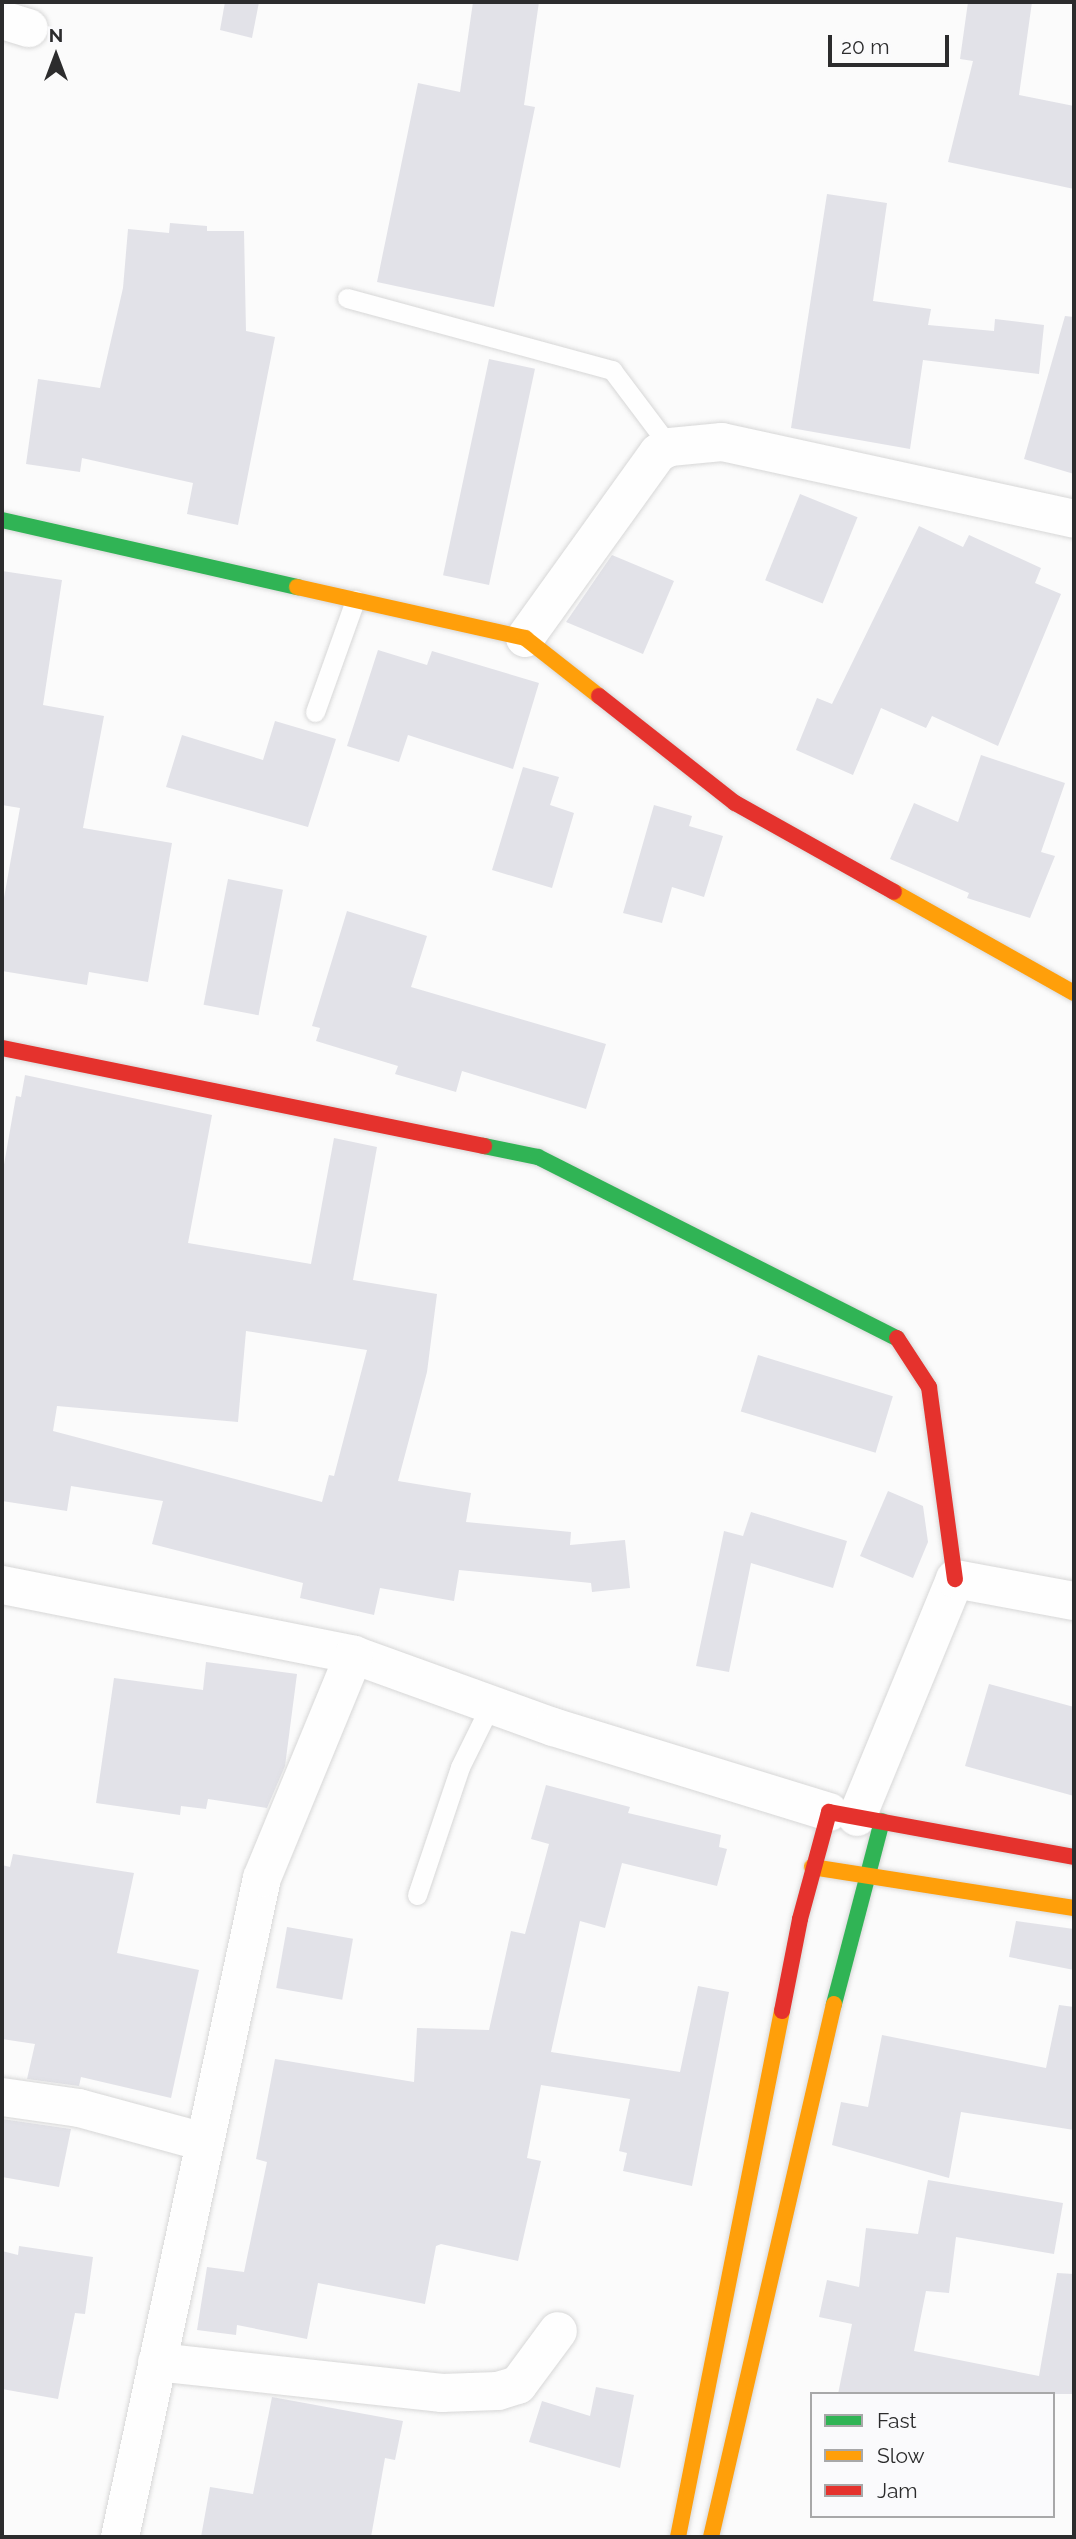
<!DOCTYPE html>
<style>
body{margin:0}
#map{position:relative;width:1076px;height:2539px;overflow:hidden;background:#fbfbfb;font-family:Raleway,sans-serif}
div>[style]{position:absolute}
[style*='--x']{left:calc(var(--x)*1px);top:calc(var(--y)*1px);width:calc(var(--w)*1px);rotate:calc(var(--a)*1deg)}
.building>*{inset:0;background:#e2e2e8;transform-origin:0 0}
.roads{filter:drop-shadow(0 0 2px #d7d7d7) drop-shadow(0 0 2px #d7d7d7)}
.lane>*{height:19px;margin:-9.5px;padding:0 9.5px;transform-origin:9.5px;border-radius:9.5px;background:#fefefe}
.street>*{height:38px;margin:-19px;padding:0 19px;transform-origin:19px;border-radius:19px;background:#fefefe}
.fast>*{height:16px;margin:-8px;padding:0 8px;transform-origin:8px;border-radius:8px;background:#30b455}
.slow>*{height:16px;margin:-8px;padding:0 8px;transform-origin:8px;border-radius:8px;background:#ff9f0a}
.jam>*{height:16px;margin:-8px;padding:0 8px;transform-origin:8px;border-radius:8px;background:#e5322d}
span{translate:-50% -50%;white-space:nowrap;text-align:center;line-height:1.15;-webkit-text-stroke:7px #fafafc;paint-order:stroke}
.frame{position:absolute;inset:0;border:4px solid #2c2c2d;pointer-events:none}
.legend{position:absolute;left:810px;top:2392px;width:245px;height:126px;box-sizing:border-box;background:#fafafc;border:2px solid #a8a8a9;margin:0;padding:9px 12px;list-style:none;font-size:21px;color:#2c2c2d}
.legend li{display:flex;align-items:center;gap:14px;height:35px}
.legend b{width:35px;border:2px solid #a8a8a9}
.north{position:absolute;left:21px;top:21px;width:70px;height:70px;-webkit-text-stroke:5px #fafafc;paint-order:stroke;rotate:0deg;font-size:19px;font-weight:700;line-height:28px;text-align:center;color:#2c2c2d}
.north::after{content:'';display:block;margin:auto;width:24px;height:32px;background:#2c2c2d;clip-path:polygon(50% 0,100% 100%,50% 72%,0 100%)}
.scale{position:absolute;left:828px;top:35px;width:121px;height:32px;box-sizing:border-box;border:4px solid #2c2c2d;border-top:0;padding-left:9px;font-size:21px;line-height:24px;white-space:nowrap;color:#2c2c2d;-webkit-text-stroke:5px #fafafc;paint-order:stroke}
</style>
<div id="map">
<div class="building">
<i style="clip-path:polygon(225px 2px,259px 2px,252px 38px,220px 30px)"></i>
<i style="clip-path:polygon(473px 2px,539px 2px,524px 105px,535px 107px,494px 307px,377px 282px,418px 83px,460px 92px)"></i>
<i style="clip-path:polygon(968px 2px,1032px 2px,1019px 95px,1074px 106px,1074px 189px,948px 162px,973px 61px,960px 59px)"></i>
<i style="clip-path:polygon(827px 194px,887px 203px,873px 301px,931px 309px,928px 325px,994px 331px,995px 319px,1044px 325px,1039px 374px,923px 360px,910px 449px,791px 428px)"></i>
<i style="clip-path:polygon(170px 223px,207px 226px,207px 231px,244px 231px,246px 331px,275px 337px,238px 525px,187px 514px,193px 483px,82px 458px,80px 472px,26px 464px,38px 379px,100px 388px,123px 288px,128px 229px,169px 233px)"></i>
<i style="clip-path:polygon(1065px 316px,1074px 317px,1074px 474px,1024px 459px)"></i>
<i style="left:489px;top:359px;width:47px;height:221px;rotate:12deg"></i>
<i style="left:800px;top:494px;width:62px;height:93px;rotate:22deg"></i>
<i style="clip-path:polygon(919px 526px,963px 547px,969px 535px,1041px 568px,1035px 583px,1061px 594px,998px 746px,932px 716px,926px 728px,881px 708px,853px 775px,796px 750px,817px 698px,832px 704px)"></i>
<i style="clip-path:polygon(612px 555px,674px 581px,643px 654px,566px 622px)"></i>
<i style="clip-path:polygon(2px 571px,62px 580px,43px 705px,104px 716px,83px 828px,172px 843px,148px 982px,89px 972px,87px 985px,2px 971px,2px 909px,20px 808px,2px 805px)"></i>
<i style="clip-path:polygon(378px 650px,427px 665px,432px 651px,539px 683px,513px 769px,408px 735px,399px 762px,347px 746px)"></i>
<i style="clip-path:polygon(275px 721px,336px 739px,308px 827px,166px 787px,182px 735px,263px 760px)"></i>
<i style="clip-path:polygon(981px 755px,1065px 783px,1041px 852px,1055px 856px,1030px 918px,967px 898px,969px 893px,890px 859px,914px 803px,958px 822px)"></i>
<i style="clip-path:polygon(523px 767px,559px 777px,550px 805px,574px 813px,552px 888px,492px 870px)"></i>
<i style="clip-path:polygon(654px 805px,692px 816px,689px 826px,723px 836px,704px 897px,672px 887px,662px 923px,623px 913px)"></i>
<i style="left:228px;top:879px;width:56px;height:128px;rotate:11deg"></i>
<i style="clip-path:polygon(347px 911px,427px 936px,411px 987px,606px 1044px,586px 1109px,462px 1071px,456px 1092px,395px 1074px,398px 1066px,316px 1041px,320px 1028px,312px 1026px)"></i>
<i style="clip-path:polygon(evenodd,25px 1075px,212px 1115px,188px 1243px,311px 1264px,334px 1138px,377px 1147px,353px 1280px,437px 1294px,427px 1372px,398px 1481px,471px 1493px,466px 1522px,571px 1532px,570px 1545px,625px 1540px,630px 1588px,592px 1592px,591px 1583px,459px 1570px,454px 1601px,380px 1588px,374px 1615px,300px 1598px,303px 1583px,152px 1544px,163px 1501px,71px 1486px,67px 1511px,2px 1501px,2px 1176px,16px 1096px,21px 1097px,25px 1075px,246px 1331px,367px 1350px,334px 1476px,329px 1475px,322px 1502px,53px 1431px,57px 1406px,238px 1422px,246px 1331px)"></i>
<i style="left:758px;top:1355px;width:141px;height:59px;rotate:17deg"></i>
<i style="clip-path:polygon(888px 1491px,923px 1506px,928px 1542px,913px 1578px,860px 1556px)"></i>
<i style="clip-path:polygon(751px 1512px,847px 1541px,833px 1588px,751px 1563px,729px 1672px,696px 1666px,724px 1531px,743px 1536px)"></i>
<i style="clip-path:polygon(206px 1662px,297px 1674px,285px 1766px,267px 1808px,208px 1799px,206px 1809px,181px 1806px,180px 1815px,96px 1803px,114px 1678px,203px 1690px)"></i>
<i style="clip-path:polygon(989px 1684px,1074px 1707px,1074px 1796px,965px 1766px)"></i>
<i style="clip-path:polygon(546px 1785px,630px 1807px,628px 1813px,721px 1835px,719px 1847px,727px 1849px,717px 1886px,622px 1863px,605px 1928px,580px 1921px,551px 2052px,680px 2072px,698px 1986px,729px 1992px,692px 2186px,623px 2171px,627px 2153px,619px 2151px,630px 2099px,541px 2085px,527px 2158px,541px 2161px,518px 2261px,441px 2244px,436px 2246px,425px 2304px,318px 2283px,307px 2339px,237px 2325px,236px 2335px,197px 2330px,207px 2267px,244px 2272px,267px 2162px,256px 2159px,275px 2059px,414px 2082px,417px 2028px,489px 2030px,511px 1931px,525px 1934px,549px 1844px,531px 1839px)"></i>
<i style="clip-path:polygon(13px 1854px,134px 1873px,117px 1953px,199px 1970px,171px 2098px,81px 2077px,79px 2086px,27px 2079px,35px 2044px,2px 2039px,2px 1865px,10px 1867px)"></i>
<i style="clip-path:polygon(1016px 1921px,1074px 1929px,1074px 1970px,1009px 1957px)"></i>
<i style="left:287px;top:1927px;width:67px;height:62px;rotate:10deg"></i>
<i style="clip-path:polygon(1059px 2005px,1074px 2007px,1074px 2130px,961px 2112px,949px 2178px,832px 2145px,841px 2102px,868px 2107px,882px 2035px,1046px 2068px)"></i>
<i style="clip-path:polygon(2px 2119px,71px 2129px,59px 2187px,2px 2177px)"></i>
<i style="clip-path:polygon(928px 2180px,1063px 2203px,1054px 2254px,956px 2237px,949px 2293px,926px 2291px,914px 2351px,1039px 2376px,1057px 2273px,1074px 2274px,1074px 2394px,838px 2394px,852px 2324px,819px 2317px,827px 2280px,859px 2287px,866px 2228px,918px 2234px)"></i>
<i style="clip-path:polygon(19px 2246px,93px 2257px,85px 2314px,75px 2313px,58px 2399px,2px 2389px,2px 2251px,18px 2255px)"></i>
<i style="clip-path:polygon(596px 2387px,634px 2395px,620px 2468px,529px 2442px,542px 2401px,590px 2416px)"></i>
<i style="clip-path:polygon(272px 2397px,403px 2421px,395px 2460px,385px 2458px,371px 2537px,201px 2537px,210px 2487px,253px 2494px)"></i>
</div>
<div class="roads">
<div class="lane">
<i style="--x:347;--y:298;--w:275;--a:15.2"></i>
<i style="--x:612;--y:370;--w:96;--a:53"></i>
<i style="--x:315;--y:712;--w:119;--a:-70.3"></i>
<i style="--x:417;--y:1895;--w:135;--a:-71.4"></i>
<i style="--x:460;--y:1767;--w:70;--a:-63.8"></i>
</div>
<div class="street">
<i style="--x:2;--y:20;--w:28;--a:17"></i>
<i style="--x:525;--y:638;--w:228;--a:-54.3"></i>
<i style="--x:658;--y:453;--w:13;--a:-27"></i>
<i style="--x:670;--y:447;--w:52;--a:-5.5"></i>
<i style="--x:722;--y:442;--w:360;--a:12.3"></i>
<i style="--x:2;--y:1585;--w:359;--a:11.2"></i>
<i style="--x:354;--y:1655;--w:212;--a:19.9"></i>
<i style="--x:553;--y:1727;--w:289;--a:17.1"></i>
<i style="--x:857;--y:1817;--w:257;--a:-67.6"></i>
<i style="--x:955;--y:1579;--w:121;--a:10.5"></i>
<i style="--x:2;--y:2097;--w:78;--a:8.1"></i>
<i style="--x:79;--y:2108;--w:130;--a:15.2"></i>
<i style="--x:157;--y:2362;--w:287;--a:6.2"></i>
<i style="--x:442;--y:2393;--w:56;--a:-2"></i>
<i style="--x:498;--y:2391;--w:21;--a:-17"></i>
<i style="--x:518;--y:2385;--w:67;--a:-53.5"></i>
<i style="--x:120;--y:2537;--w:674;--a:-77.84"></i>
<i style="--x:262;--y:1878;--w:241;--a:-67.6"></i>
</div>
<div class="fast">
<i style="--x:2;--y:520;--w:303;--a:12.8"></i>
<i style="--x:484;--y:1146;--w:55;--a:11.5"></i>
<i style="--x:538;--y:1157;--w:402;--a:26.8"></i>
<i style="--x:834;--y:2004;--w:189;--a:-75.3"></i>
</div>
<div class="slow">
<i style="--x:297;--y:587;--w:234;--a:12.6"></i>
<i style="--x:525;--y:638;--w:94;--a:38.1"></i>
<i style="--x:894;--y:892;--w:206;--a:29.3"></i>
<i style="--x:812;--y:1867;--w:265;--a:8.9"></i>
<i style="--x:678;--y:2537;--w:536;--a:-78.82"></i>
<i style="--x:711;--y:2537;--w:547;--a:-77.01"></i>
</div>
<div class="jam">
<i style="--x:599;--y:696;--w:173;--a:38.2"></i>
<i style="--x:735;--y:803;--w:182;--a:29.2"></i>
<i style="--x:2;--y:1048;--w:492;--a:11.5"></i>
<i style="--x:897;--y:1338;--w:59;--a:56.9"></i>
<i style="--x:929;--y:1387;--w:194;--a:82.3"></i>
<i style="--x:782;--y:2011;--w:94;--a:-78.9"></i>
<i style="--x:800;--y:1919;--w:111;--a:-74.8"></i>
<i style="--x:829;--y:1812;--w:249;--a:10.4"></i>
</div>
</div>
<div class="frame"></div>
<ul class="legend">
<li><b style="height:9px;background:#30b455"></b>Fast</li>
<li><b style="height:9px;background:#ff9f0a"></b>Slow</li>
<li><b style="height:9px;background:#e5322d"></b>Jam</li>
</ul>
<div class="north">N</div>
<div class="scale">20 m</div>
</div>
